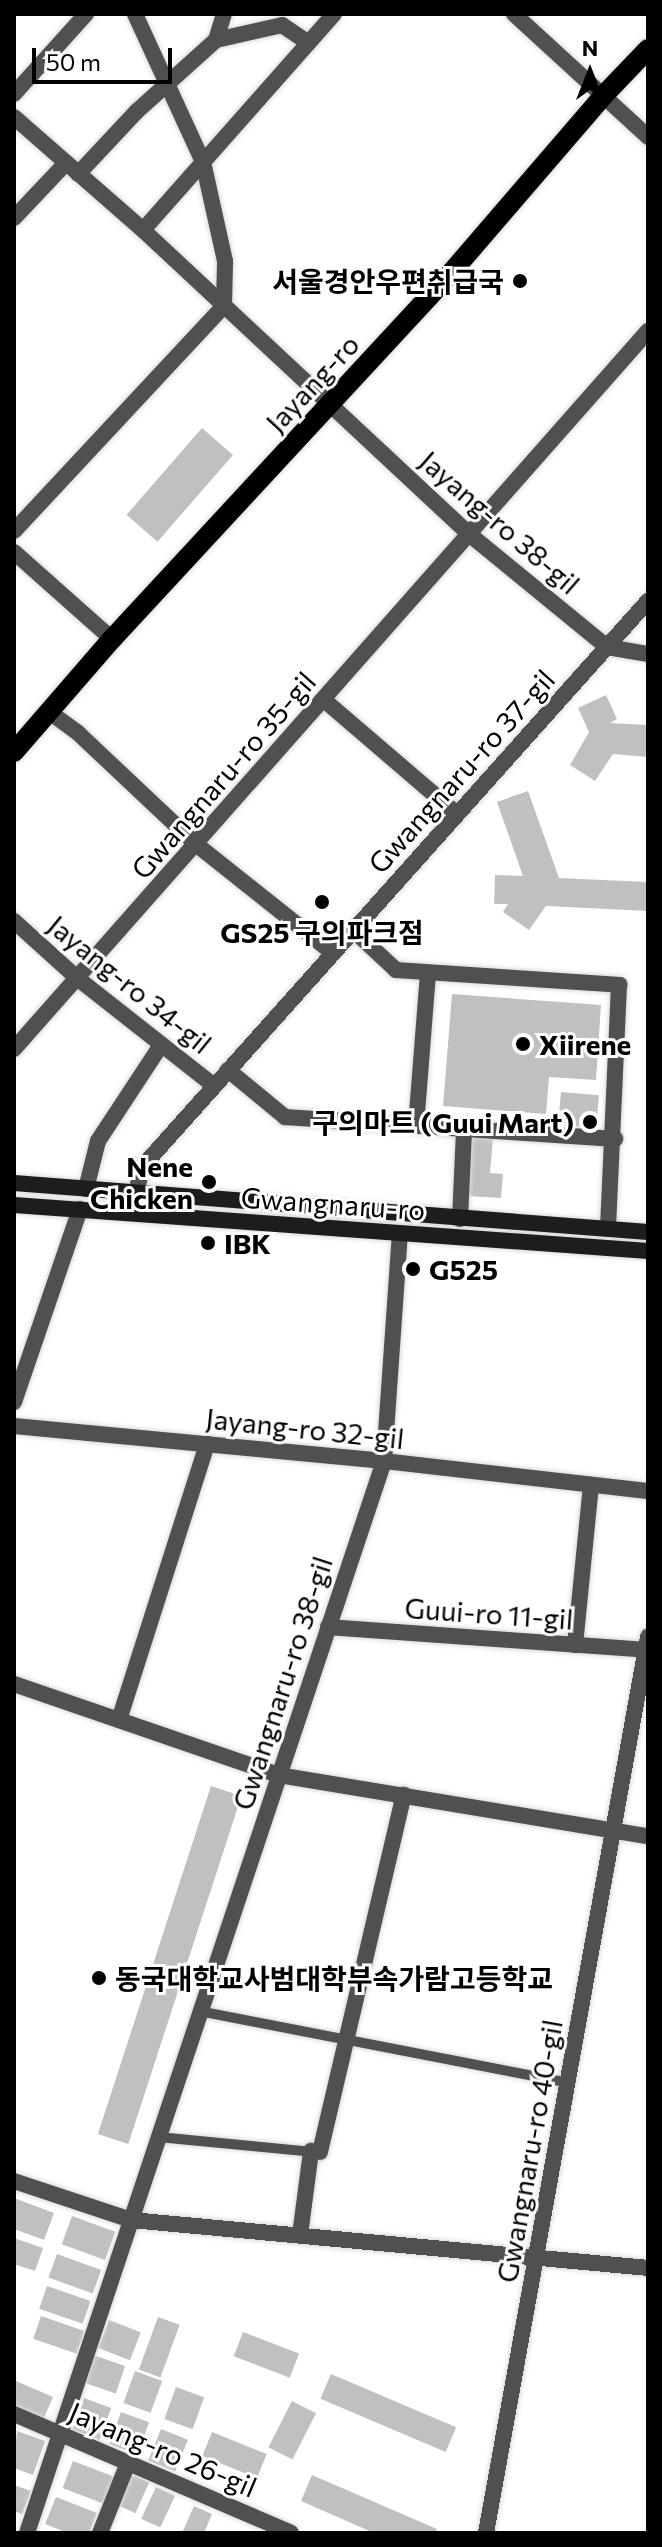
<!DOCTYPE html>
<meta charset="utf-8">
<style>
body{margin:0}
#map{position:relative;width:662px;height:2547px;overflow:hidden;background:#fff;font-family:Commissioner,"Noto Sans KR",sans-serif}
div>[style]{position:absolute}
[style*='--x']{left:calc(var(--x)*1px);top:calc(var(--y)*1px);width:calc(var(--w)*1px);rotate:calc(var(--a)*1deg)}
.building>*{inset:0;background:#c0c0c0;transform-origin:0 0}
.roads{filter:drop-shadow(0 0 2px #dbdbdb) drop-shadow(0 0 2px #dbdbdb)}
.service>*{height:10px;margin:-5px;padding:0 5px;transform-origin:5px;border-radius:5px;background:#505050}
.minor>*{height:16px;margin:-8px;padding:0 8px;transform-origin:8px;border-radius:8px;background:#505050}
.secondary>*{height:16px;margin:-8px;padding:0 8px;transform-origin:8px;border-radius:8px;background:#1d1d1d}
.primary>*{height:20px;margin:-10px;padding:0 10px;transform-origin:10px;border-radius:10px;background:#000}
.dots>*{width:22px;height:22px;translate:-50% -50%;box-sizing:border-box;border:4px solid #fff;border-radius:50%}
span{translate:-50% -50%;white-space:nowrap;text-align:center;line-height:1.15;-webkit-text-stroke:6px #fff;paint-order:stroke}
.poi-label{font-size:28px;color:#000;font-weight:700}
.right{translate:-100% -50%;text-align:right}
.left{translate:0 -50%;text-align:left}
.street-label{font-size:28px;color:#000}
.frame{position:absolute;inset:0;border:16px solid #000;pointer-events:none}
.north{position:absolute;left:550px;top:32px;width:80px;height:80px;-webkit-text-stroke:6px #fff;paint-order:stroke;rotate:0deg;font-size:22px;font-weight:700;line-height:32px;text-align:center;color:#000}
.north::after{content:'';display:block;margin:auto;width:28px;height:36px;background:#000;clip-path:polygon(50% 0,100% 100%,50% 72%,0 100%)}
.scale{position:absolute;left:32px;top:48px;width:140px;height:36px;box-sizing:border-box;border:4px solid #000;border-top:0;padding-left:10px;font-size:24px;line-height:28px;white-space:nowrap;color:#000;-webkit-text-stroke:6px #fff;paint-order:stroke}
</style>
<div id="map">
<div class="building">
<i style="left:202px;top:428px;width:41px;height:115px;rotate:41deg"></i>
<i style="clip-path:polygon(606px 695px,617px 719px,610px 723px,648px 725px,648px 757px,613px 754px,595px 781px,570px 765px,589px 732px,578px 708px)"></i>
<i style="clip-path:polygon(528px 791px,559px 878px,648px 882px,648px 911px,546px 906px,529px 930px,503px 912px,508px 904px,494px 904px,495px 875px,523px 876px,497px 802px)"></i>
<i style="clip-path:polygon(452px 994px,601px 1005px,596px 1080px,549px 1077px,546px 1114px,443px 1106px)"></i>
<i style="left:561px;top:1092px;width:38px;height:33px;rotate:5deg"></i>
<i style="clip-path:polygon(472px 1136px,493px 1138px,490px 1173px,503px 1174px,501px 1198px,467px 1196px)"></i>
<i style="left:211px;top:1786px;width:32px;height:366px;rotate:18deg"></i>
<i style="clip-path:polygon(14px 2198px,54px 2213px,44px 2240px,14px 2229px)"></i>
<i style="left:72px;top:2216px;width:46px;height:30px;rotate:20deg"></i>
<i style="clip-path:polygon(14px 2238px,43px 2248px,35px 2271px,14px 2264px)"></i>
<i style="left:57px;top:2254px;width:47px;height:25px;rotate:20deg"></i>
<i style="left:47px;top:2286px;width:46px;height:24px;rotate:19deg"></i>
<i style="left:41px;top:2316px;width:46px;height:24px;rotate:19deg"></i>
<i style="left:158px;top:2317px;width:23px;height:56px;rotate:20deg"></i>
<i style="left:109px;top:2320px;width:34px;height:30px;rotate:21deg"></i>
<i style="left:243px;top:2332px;width:60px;height:26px;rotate:21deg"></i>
<i style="left:93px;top:2355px;width:34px;height:29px;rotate:19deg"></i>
<i style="left:135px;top:2371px;width:29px;height:34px;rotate:20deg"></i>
<i style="left:331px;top:2374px;width:136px;height:27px;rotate:23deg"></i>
<i style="clip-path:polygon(16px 2381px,53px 2397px,43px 2420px,14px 2408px)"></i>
<i style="left:176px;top:2387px;width:30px;height:34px;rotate:20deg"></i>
<i style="left:84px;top:2398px;width:29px;height:34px;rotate:20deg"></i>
<i style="left:292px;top:2401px;width:27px;height:52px;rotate:27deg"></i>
<i style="left:121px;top:2412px;width:30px;height:34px;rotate:20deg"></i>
<i style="left:161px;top:2429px;width:29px;height:34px;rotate:22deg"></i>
<i style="clip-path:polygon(17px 2431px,45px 2441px,33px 2475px,14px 2468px)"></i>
<i style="left:212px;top:2432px;width:59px;height:26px;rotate:22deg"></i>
<i style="left:73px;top:2461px;width:44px;height:29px;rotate:21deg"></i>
<i style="left:131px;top:2474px;width:20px;height:34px;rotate:24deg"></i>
<i style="clip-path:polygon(312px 2475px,437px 2529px,435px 2533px,374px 2533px,301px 2501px)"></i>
<i style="clip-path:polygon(14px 2485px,31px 2491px,22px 2514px,14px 2511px)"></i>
<i style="left:156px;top:2487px;width:21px;height:35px;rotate:25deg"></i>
<i style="clip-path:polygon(56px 2497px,97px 2513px,89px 2533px,68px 2533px,45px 2524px)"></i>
<i style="clip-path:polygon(194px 2506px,212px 2514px,204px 2533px,182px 2533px)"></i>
</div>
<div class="roads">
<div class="service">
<i style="--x:199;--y:2011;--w:376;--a:11"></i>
<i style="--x:158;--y:2137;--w:158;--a:5.5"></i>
</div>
<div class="minor">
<i style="--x:514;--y:14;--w:182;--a:42.5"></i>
<i style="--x:216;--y:40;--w:27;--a:-73"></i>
<i style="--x:14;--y:94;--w:108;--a:-48"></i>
<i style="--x:14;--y:117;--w:171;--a:41.2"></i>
<i style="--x:143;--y:230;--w:446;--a:43"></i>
<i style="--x:469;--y:534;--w:178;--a:39.3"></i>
<i style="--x:607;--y:647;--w:42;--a:9.7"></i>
<i style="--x:78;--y:174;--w:85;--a:-46.9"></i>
<i style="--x:136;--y:112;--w:108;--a:-42"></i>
<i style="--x:216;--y:40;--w:68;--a:-12.8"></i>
<i style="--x:282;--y:25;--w:32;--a:34"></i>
<i style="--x:14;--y:218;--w:76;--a:-46.6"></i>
<i style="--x:143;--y:230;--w:288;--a:-48.5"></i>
<i style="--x:14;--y:531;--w:308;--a:-47"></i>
<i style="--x:224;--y:306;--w:45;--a:-88.7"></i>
<i style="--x:225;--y:261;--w:101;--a:-102.5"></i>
<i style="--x:203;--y:162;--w:163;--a:-114.7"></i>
<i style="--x:14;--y:552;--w:131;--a:41.6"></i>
<i style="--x:324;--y:700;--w:175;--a:40.6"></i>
<i style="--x:48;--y:711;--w:37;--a:36"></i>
<i style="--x:78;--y:733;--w:163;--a:43.3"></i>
<i style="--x:197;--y:845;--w:174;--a:38.5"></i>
<i style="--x:14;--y:921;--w:85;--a:42.1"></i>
<i style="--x:77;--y:978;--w:174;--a:38.2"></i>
<i style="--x:353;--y:930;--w:59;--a:42.9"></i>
<i style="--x:396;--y:970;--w:224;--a:3.8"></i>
<i style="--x:619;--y:985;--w:244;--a:92.6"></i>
<i style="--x:14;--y:1049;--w:958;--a:-48.56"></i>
<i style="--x:228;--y:1070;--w:74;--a:39.5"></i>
<i style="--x:285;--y:1117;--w:331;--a:3.8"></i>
<i style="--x:416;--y:1126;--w:152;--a:-85.5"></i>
<i style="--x:86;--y:1189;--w:49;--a:-76"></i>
<i style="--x:98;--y:1141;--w:115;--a:-56.7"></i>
<i style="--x:136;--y:1192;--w:27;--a:-75"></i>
<i style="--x:143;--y:1166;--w:758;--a:-48.21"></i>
<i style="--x:460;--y:1219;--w:89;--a:-87.4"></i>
<i style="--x:14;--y:1402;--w:204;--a:-71.1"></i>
<i style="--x:14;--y:1426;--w:372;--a:5.4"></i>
<i style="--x:384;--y:1461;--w:266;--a:6.5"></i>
<i style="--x:328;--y:1627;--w:319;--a:4.1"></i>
<i style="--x:575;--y:1645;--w:161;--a:-84.3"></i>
<i style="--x:14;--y:1684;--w:279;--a:19"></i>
<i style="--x:278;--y:1775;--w:375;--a:9.4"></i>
<i style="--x:119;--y:1720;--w:290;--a:-72.3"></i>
<i style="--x:320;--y:2152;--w:367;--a:-76.8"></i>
<i style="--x:14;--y:2181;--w:123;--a:18.4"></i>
<i style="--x:131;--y:2220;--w:519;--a:5.3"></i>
<i style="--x:300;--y:2235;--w:85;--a:-82.5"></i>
<i style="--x:14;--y:2414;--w:301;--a:23.2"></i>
<i style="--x:27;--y:2533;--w:1130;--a:-71.58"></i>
<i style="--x:384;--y:1461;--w:227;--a:-86"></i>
<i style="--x:100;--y:2533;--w:75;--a:-68.2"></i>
<i style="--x:486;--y:2533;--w:911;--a:-79.75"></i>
</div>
<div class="secondary">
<i style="--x:14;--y:1183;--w:636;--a:4.42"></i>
<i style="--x:14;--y:1205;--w:636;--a:4.15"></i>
</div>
<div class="primary">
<i style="--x:14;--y:752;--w:150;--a:-49.1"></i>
<i style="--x:112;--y:639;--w:488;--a:-47.2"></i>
<i style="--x:444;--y:281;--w:244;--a:-49.3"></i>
<i style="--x:603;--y:96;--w:65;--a:-46.2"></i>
</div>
</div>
<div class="dots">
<i style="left:520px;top:281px;background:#000"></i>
<i style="left:322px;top:902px;background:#000"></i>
<i style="left:523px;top:1044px;background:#000"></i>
<i style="left:590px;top:1122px;background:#000"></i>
<i style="left:209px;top:1182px;background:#000"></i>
<i style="left:208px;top:1243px;background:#000"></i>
<i style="left:413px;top:1269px;background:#000"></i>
<i style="left:99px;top:1978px;background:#000"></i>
</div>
<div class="poi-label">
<span class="right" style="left:504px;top:281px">서울경안우편취급국</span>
<span style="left:322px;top:932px">GS25 구의파크점</span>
<span class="left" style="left:539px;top:1044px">Xiirene</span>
<span class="right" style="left:574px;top:1122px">구의마트 (Guui Mart)</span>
<span class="right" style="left:193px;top:1182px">Nene<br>Chicken</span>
<span class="left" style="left:224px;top:1243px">IBK</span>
<span class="left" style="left:429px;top:1269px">G525</span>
<span class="left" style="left:115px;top:1978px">동국대학교사범대학부속가람고등학교</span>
</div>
<div class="street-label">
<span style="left:312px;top:383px;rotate:-47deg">Jayang-ro</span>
<span style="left:500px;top:522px;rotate:41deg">Jayang-ro 38-gil</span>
<span style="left:461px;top:771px;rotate:-48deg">Gwangnaru-ro 37-gil</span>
<span style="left:223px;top:775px;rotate:-49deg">Gwangnaru-ro 35-gil</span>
<span style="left:130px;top:984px;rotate:39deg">Jayang-ro 34-gil</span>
<span style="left:333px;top:1203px;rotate:4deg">Gwangnaru-ro</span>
<span style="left:305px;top:1428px;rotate:6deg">Jayang-ro 32-gil</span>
<span style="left:489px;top:1613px;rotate:4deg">Guui-ro 11-gil</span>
<span style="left:282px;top:1683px;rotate:-72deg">Gwangnaru-ro 38-gil</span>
<span style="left:529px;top:2151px;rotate:-80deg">Gwangnaru-ro 40-gil</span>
<span style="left:163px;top:2449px;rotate:23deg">Jayang-ro 26-gil</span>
</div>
<div class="frame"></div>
<div class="north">N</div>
<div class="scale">50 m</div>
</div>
